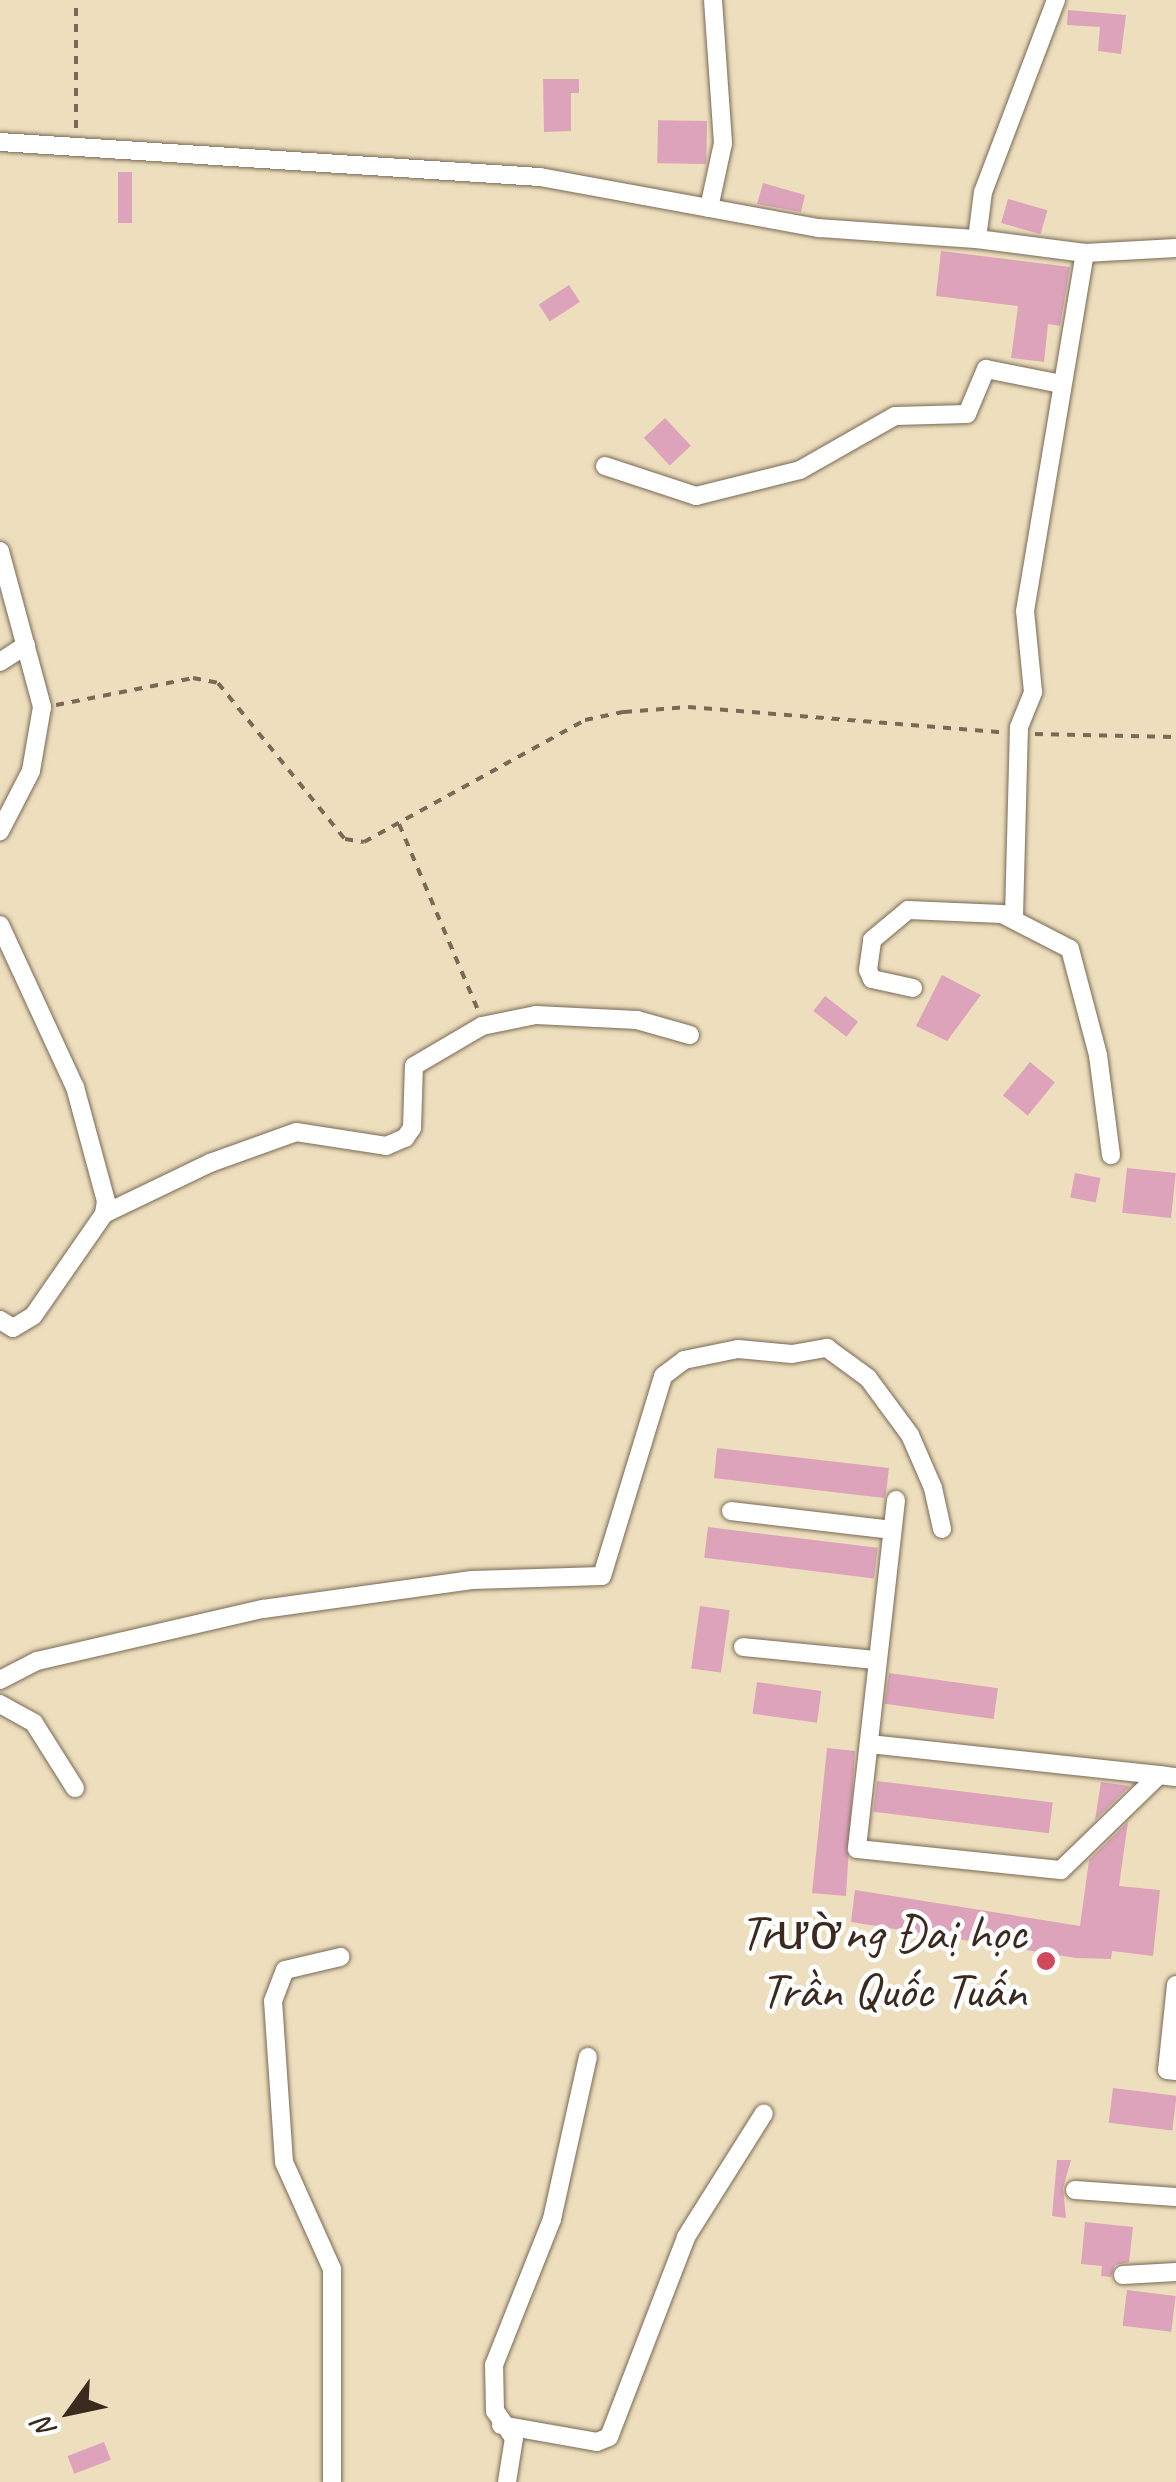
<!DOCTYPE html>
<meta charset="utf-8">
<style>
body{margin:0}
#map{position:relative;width:1176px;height:2482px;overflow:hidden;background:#eddfbd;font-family:Caveat,sans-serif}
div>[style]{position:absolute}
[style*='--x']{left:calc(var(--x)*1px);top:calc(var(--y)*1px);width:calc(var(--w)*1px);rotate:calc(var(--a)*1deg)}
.building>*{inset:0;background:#dda3ba;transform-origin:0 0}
.path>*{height:4px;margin-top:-2px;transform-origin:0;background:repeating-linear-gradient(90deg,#796956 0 8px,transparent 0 16px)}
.roads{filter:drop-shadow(0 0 2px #796956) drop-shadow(0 0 2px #796956)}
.minor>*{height:18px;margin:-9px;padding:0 9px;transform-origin:9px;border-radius:9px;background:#fff}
.dots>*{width:28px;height:28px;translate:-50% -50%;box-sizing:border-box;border:5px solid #fff;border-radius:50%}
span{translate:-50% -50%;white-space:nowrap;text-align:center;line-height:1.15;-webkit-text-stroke:9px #fff;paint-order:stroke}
.poi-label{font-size:50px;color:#3b2a1e}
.right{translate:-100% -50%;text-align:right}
.north{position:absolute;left:20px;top:2362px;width:100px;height:100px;-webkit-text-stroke:8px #fff;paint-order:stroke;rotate:237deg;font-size:28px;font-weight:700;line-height:40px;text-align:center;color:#3b2a1e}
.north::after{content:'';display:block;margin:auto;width:35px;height:45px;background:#3b2a1e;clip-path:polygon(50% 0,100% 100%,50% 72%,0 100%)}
</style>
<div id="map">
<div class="building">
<i style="clip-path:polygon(1068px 10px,1126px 15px,1121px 54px,1098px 51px,1100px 27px,1067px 25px)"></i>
<i style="clip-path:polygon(543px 79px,579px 79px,579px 93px,571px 93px,571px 131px,544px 132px)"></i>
<i style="left:707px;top:121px;width:43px;height:49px;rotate:91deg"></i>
<i style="left:118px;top:172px;width:14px;height:51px"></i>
<i style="clip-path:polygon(763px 183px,805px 195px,801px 212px,757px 204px)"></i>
<i style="left:1008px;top:199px;width:41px;height:25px;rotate:16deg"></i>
<i style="clip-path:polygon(941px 251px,1070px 267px,1060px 326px,1048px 324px,1044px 362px,1011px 358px,1018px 306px,936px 296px)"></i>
<i style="left:569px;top:285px;width:20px;height:36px;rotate:57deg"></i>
<i style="left:665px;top:418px;width:38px;height:29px;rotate:47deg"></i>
<i style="clip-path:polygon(942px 975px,981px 995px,947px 1041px,916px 1026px)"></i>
<i style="left:825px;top:996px;width:42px;height:19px;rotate:38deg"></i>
<i style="left:1030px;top:1062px;width:32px;height:43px;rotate:39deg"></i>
<i style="left:1127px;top:1168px;width:49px;height:45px;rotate:6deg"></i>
<i style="left:1075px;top:1173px;width:26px;height:25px;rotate:11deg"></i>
<i style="clip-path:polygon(717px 1448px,889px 1468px,886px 1493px,884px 1498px,714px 1478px)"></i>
<i style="left:708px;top:1527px;width:171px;height:31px;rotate:7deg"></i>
<i style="left:700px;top:1606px;width:30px;height:63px;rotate:8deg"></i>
<i style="left:889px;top:1673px;width:110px;height:31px;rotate:8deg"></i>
<i style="left:757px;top:1682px;width:65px;height:32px;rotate:8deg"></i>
<i style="clip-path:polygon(827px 1748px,855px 1751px,846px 1896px,812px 1893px)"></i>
<i style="left:877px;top:1781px;width:177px;height:31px;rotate:7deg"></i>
<i style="clip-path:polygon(1101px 1782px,1130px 1786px,1095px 1820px)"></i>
<i style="clip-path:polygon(1128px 1822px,1119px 1886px,1160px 1890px,1153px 1956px,1112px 1951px,1111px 1959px,1076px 1958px,851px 1922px,855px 1890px,1080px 1926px,1089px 1860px)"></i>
<i style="left:1113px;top:2088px;width:64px;height:35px;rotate:7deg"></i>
<i style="clip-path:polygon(1057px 2160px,1071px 2160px,1063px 2188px,1066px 2218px,1052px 2216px)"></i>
<i style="clip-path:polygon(1085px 2222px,1133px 2227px,1129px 2262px,1115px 2265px,1111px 2277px,1101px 2276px,1102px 2266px,1081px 2264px)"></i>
<i style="left:1127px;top:2290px;width:49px;height:36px;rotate:7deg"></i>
<i style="left:104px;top:2442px;width:19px;height:39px;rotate:69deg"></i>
</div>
<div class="path">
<i style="--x:76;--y:128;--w:128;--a:-90"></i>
<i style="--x:56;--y:705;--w:140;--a:-11.1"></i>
<i style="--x:193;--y:678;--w:25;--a:11"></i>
<i style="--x:218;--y:683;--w:201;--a:50.9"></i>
<i style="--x:345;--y:839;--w:19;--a:9"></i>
<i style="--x:364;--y:842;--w:252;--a:-28.9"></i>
<i style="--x:585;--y:720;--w:40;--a:-12"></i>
<i style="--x:624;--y:712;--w:64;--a:-4.5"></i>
<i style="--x:688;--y:707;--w:314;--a:4.6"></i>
<i style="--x:1035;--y:734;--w:141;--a:1.2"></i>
<i style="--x:399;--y:824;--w:200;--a:67"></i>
</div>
<div class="roads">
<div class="minor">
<i style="--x:1056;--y:0;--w:205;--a:110.8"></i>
<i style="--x:983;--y:192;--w:47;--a:97.3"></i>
<i style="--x:977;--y:239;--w:109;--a:7.4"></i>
<i style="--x:1085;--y:253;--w:91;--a:-3.1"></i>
<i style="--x:0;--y:142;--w:541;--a:3.71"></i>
<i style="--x:540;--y:177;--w:284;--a:10.4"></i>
<i style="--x:819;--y:228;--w:158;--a:4"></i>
<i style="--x:709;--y:208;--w:66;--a:-77.8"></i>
<i style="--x:723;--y:143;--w:143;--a:-94"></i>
<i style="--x:605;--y:466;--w:96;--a:18.2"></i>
<i style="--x:696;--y:496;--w:107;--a:-14"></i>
<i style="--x:800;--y:470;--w:109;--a:-29.6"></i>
<i style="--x:895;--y:416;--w:72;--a:-1.6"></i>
<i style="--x:967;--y:414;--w:49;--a:-67.1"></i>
<i style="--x:986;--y:369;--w:76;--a:11.3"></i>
<i style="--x:0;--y:551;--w:162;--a:74.9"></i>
<i style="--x:42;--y:707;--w:65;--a:99.8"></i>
<i style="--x:31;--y:771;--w:68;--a:117.3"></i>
<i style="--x:0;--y:662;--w:31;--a:-33"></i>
<i style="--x:1014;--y:917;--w:190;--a:-88.5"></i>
<i style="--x:1019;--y:727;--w:38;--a:-68"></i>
<i style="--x:1033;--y:692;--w:81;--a:-95.6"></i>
<i style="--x:1025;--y:611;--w:363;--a:-80.5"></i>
<i style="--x:0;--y:925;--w:179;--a:65.2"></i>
<i style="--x:75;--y:1087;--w:118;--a:74.8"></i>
<i style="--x:106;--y:1201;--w:13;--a:99"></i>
<i style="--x:104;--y:1214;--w:124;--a:124.8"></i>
<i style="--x:33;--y:1316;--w:23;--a:149"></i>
<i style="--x:13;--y:1328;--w:15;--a:-148"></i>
<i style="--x:913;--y:988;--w:42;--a:-167.6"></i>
<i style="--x:872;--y:979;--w:10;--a:-114"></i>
<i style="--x:868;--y:970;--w:30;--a:-82"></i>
<i style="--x:872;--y:940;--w:47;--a:-39.8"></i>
<i style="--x:908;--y:910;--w:94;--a:2.4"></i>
<i style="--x:1002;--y:914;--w:76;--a:27.2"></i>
<i style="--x:1070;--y:949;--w:110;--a:75.2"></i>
<i style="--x:1098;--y:1055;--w:101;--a:82.6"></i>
<i style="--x:104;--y:1214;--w:118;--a:-25.7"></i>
<i style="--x:210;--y:1163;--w:91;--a:-19.8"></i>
<i style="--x:296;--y:1132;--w:91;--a:8.8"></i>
<i style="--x:386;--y:1146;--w:21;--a:-23"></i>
<i style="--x:405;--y:1138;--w:12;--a:-55"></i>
<i style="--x:412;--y:1128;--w:62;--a:-88.2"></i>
<i style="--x:414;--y:1066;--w:79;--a:-30.5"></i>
<i style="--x:482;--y:1026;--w:55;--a:-11.5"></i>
<i style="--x:536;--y:1015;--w:101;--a:2.8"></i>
<i style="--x:637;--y:1020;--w:55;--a:15.8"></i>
<i style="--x:896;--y:1500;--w:351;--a:96.4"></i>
<i style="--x:857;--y:1849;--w:205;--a:5.9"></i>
<i style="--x:1061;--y:1870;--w:136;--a:-44.1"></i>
<i style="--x:1159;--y:1775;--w:17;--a:7"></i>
<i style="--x:731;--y:1511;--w:162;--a:6.7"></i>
<i style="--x:743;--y:1647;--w:134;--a:5.6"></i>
<i style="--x:0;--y:1680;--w:42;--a:-27.2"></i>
<i style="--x:37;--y:1661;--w:232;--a:-13"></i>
<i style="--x:263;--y:1609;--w:211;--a:-7.9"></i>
<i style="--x:472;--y:1580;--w:130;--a:-1.8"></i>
<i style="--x:602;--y:1576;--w:209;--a:-73"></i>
<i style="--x:663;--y:1376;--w:26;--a:-37"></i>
<i style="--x:684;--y:1360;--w:55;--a:-11.5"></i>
<i style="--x:738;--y:1349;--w:54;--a:5.3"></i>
<i style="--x:792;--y:1354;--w:36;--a:-10"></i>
<i style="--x:827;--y:1348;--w:51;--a:36.2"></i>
<i style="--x:868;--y:1378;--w:71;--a:53.6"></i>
<i style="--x:910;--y:1435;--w:58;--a:66.5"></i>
<i style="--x:933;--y:1488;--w:42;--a:77.6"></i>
<i style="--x:0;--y:1704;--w:39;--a:29"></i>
<i style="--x:34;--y:1723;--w:77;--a:57.8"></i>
<i style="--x:869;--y:1744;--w:292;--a:6.1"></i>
<i style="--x:1176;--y:1985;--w:85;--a:96"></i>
<i style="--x:1167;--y:2070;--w:9;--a:6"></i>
<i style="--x:1075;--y:2190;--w:101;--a:4"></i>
<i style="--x:1123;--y:2275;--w:53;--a:-3.2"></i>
<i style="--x:501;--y:2425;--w:97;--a:10"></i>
<i style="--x:597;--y:2442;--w:13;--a:-23"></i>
<i style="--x:609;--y:2437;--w:214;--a:-68.9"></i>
<i style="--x:686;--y:2237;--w:146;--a:-57.8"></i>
<i style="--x:332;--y:2482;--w:213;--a:-90"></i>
<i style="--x:332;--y:2269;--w:117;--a:-114.2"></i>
<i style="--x:284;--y:2162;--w:161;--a:-93.9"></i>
<i style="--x:273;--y:2001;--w:33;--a:-69"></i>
<i style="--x:285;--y:1970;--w:57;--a:-13.3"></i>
<i style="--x:507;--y:2482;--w:45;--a:-81"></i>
<i style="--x:514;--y:2438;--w:33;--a:-125"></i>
<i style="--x:495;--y:2411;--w:46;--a:-91.2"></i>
<i style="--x:494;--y:2365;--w:157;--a:-68.3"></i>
<i style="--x:552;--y:2219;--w:166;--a:-77.5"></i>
</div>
</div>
<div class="dots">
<i style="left:1046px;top:1961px;background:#d1495b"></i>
</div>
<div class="poi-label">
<span class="right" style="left:1026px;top:1961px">Trường Đại học<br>Trần Quốc Tuấn</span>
</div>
<div class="north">N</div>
</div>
